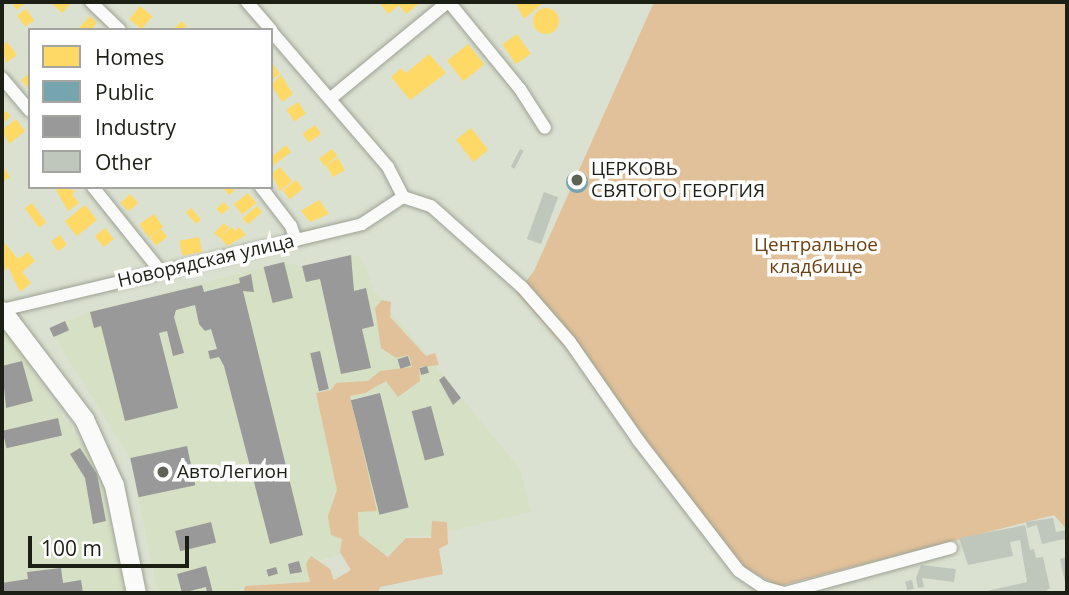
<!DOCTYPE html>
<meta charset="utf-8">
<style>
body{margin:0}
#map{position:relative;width:1069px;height:595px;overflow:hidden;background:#dbe1d1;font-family:"Open Sans",sans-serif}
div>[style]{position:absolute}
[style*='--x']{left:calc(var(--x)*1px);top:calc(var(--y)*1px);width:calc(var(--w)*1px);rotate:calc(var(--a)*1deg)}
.built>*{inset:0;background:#d6e0c4}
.green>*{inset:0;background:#e1c199}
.homes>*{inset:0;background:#ffd966;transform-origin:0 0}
.round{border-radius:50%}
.public>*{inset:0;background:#76a5af}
.industry>*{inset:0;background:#999;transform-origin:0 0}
.building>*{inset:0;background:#bfc7bc;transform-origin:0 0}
.roads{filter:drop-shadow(0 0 2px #9ca194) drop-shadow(0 0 2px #9ca194)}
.minor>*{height:12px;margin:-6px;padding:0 6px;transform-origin:6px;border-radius:6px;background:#fafaf8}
.secondary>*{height:19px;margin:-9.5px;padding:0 9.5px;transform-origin:9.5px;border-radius:9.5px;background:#fafaf8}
.dots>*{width:19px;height:19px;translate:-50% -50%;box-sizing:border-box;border:4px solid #fff;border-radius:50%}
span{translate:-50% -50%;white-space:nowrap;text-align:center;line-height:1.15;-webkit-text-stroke:7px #fff;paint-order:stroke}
.poi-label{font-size:19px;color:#1c1f14}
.left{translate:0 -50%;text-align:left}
.park-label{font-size:19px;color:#6d4112}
.street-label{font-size:19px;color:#1c1f14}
.frame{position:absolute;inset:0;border:4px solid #1c1f14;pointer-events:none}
.legend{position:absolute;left:28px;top:28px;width:245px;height:161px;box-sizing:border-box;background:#fff;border:2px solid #a4a5a1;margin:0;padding:9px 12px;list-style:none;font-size:21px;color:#1c1f14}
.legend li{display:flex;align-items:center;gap:14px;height:35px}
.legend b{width:35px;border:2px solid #a4a5a1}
.scale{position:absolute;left:28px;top:536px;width:161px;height:32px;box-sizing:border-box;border:4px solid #1c1f14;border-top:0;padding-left:9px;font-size:21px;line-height:24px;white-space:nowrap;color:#1c1f14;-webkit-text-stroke:5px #fff;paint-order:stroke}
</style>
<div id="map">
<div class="built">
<i style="clip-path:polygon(351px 255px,360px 256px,375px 292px,520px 469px,531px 512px,429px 536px,406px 536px,393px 554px,356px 550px,307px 564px,311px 582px,245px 586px,236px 593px,158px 593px,130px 458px,49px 328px,90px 312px,284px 262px,302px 266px)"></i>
<i style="clip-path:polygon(2px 326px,100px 471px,124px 593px,2px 593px)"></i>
</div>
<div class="green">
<i style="clip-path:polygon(654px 2px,1067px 2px,1067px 530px,1054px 515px,779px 586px,740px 566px,644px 441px,630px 439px,569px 352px,517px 293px,534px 271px)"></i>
<i style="clip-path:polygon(382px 300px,391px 302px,390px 317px,426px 356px,435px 353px,439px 365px,419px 367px,420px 381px,398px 397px,386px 381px,365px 393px,350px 396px,377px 511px,358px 512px,359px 535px,388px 557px,406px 538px,431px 538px,432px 521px,447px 522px,448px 544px,439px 549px,443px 574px,380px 587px,378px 593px,243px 593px,245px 586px,310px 582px,306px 564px,311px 556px,330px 569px,334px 580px,351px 570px,340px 552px,342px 539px,331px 535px,328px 516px,337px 490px,316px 393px,331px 390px,336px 383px,368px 381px,380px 371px,412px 367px,409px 355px,396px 358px,381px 348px,375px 308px)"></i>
</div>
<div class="homes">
<i style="clip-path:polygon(18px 2px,25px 3px,17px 10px,13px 5px)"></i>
<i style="clip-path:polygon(50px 2px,72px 2px,62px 13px)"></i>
<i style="clip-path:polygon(379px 2px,421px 2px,406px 14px,399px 5px,388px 14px)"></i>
<i style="clip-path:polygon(515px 2px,544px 2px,524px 19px)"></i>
<i style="left:140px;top:6px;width:16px;height:17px;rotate:40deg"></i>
<i class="round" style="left:533px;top:8px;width:26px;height:26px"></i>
<i style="left:26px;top:9px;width:14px;height:11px;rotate:54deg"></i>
<i style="clip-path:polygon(90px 16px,97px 23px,91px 30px,77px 30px)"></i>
<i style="clip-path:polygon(182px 21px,187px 27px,172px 30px)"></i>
<i style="left:517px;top:34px;width:24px;height:18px;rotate:55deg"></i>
<i style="clip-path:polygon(7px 42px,17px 55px,6px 63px,2px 46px)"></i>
<i style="left:468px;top:44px;width:26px;height:27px;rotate:51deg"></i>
<i style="clip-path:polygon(429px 54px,446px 73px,410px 100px,391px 77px,401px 68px,406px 73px)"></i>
<i style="clip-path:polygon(271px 61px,280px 74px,271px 80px)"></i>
<i style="clip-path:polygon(30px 73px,30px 86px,28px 88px,21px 80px)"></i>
<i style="clip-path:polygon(281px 75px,293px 94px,282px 102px,271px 85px)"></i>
<i style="left:298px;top:102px;width:14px;height:14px;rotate:56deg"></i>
<i style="clip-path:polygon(6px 111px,11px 116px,2px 124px,2px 114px)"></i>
<i style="clip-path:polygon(16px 119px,25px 131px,9px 144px,2px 130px)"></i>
<i style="left:315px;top:125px;width:11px;height:15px;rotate:56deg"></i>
<i style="left:471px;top:128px;width:28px;height:19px;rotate:52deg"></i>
<i style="clip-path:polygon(286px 145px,291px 152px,271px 167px,271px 151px,274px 155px)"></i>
<i style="left:332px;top:149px;width:9px;height:16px;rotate:54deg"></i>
<i style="left:338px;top:158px;width:14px;height:14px;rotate:60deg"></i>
<i style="clip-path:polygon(2px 165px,10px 177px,2px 182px)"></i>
<i style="clip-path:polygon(280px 167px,292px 181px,280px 191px,271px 174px)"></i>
<i style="left:296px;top:180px;width:11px;height:17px;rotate:52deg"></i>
<i style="clip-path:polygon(60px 187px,76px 191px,72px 194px,79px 203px,68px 211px,56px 190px)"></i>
<i style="clip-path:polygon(222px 187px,238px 187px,229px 195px)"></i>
<i style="left:248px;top:193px;width:13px;height:18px;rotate:51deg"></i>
<i style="left:130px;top:194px;width:12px;height:13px;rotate:48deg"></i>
<i style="clip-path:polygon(319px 200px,329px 214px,310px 222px,301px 211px)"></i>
<i style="left:224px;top:202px;width:8px;height:10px;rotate:50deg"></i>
<i style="left:32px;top:203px;width:24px;height:9px;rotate:54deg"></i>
<i style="left:85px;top:205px;width:19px;height:26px;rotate:51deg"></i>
<i style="left:257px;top:206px;width:8px;height:19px;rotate:50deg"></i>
<i style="left:191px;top:208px;width:15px;height:7px;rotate:48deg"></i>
<i style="left:154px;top:214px;width:16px;height:18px;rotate:55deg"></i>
<i style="left:224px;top:223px;width:7px;height:14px;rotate:45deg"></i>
<i style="clip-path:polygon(232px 227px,235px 231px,239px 227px,246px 235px,227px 246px,220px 237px)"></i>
<i style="left:105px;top:228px;width:14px;height:13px;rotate:51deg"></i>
<i style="left:161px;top:229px;width:10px;height:14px;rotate:53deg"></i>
<i style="left:60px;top:235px;width:12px;height:11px;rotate:55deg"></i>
<i style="left:199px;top:237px;width:15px;height:20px;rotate:79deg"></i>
<i style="clip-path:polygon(4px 242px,18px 259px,28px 252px,35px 261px,22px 272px,31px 283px,20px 292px,8px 267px,2px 272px)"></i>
</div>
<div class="public">
<i class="round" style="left:566px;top:171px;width:22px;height:22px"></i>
</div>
<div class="industry">
<i style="clip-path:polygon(351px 255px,354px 291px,366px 288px,374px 326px,362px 329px,371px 368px,341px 374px,320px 279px,306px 282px,302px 266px)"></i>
<i style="left:284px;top:262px;width:37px;height:21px;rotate:76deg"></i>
<i style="clip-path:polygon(251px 274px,254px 292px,243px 291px,303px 535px,270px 544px,224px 366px,219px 357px,210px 359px,208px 351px,217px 349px,211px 329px,205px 331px,199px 324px,195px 305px,176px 310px,174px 317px,184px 353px,173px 356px,167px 331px,159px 333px,178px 408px,125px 421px,101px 326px,94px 328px,90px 312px,202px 285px,204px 292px,240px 283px,239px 278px)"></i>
<i style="left:65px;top:321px;width:10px;height:17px;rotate:66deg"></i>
<i style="left:320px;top:351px;width:39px;height:10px;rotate:77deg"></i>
<i style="left:408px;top:356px;width:10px;height:11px;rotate:73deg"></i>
<i style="clip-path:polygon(22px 361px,33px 401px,6px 408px,2px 366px)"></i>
<i style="left:427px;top:366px;width:7px;height:8px;rotate:74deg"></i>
<i style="clip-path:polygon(444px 376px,461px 398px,453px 405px,439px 380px)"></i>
<i style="left:380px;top:393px;width:118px;height:30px;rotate:76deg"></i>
<i style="left:431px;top:406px;width:51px;height:20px;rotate:75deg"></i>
<i style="left:58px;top:418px;width:18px;height:57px;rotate:77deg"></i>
<i style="left:187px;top:446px;width:40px;height:58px;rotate:78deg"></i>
<i style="clip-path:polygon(80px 448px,97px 474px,106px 521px,93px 524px,85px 478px,70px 454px)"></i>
<i style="left:211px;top:522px;width:21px;height:37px;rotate:76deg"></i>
<i style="clip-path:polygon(299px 561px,302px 572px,290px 574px,288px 564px)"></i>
<i style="clip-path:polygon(206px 566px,213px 593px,207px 593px,206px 587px,182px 593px,177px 574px)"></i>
<i style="left:276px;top:567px;width:7px;height:10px;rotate:74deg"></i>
<i style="clip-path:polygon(61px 568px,63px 583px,81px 580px,83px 593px,2px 593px,2px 583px,28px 579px,27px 572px)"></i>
</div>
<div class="building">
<i style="left:520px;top:149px;width:4px;height:20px;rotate:27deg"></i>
<i style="left:544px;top:192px;width:15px;height:50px;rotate:20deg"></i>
<i style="clip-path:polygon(1053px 518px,1056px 532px,1067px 530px,1067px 543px,1064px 539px,1042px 544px,1037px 525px,1027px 528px,1026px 522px)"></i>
<i style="clip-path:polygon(1025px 525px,1030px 550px,1034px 549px,1036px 558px,1043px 557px,1050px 588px,1043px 593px,978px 593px,1027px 582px,1020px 540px,1010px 542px,1013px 556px,968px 565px,959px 538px)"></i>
<i style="clip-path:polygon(1067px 557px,1067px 587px,1066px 587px,1060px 559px)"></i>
<i style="clip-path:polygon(921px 565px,956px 569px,954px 582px,922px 578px,924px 587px,918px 588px,916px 578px)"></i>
<i style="left:912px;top:580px;width:9px;height:7px;rotate:77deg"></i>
</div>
<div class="roads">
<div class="minor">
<i style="--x:91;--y:2;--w:40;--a:44"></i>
<i style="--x:247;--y:2;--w:37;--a:49"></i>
<i style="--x:449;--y:2;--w:112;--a:50.8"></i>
<i style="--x:520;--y:89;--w:46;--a:57.3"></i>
<i style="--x:271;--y:31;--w:179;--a:49.3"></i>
<i style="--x:388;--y:167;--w:34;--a:63"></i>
<i style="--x:2;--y:78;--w:43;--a:49.7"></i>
<i style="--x:331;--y:98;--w:151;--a:-39.4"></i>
<i style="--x:93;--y:187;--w:109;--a:51.3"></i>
<i style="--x:261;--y:187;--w:49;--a:52.4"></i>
<i style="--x:291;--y:226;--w:15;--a:70"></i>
<i style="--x:403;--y:197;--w:29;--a:18"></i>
<i style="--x:431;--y:206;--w:122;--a:41.7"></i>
<i style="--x:522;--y:287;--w:73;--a:48.9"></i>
<i style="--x:570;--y:342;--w:119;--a:55.2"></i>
<i style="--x:638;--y:440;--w:165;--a:52.4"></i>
<i style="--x:739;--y:571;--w:29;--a:34"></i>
<i style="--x:763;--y:587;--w:22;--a:16"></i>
<i style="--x:2;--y:310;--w:370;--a:-13.4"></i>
<i style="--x:362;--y:224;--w:49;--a:-33.4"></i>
<i style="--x:785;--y:593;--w:172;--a:-15.2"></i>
</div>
<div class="secondary">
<i style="--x:2;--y:311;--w:136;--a:52.8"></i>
<i style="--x:84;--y:419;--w:72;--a:65.6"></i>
<i style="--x:114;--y:485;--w:110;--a:78.5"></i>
</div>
</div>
<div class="dots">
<i style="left:577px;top:180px;background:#5f6356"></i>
<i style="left:163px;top:472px;background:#5f6356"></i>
</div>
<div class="poi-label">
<span class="left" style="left:591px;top:180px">ЦЕРКОВЬ<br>СВЯТОГО ГЕОРГИЯ</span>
<span class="left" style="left:177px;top:472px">АвтоЛегион</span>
</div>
<div class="park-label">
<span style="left:816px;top:256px">Центральное<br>кладбище</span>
</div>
<div class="street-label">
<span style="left:206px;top:261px;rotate:-13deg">Новорядская улица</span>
</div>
<div class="frame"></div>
<ul class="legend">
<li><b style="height:19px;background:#ffd966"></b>Homes</li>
<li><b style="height:19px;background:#76a5af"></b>Public</li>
<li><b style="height:19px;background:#999"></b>Industry</li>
<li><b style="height:19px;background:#bfc7bc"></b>Other</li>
</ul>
<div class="scale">100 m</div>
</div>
